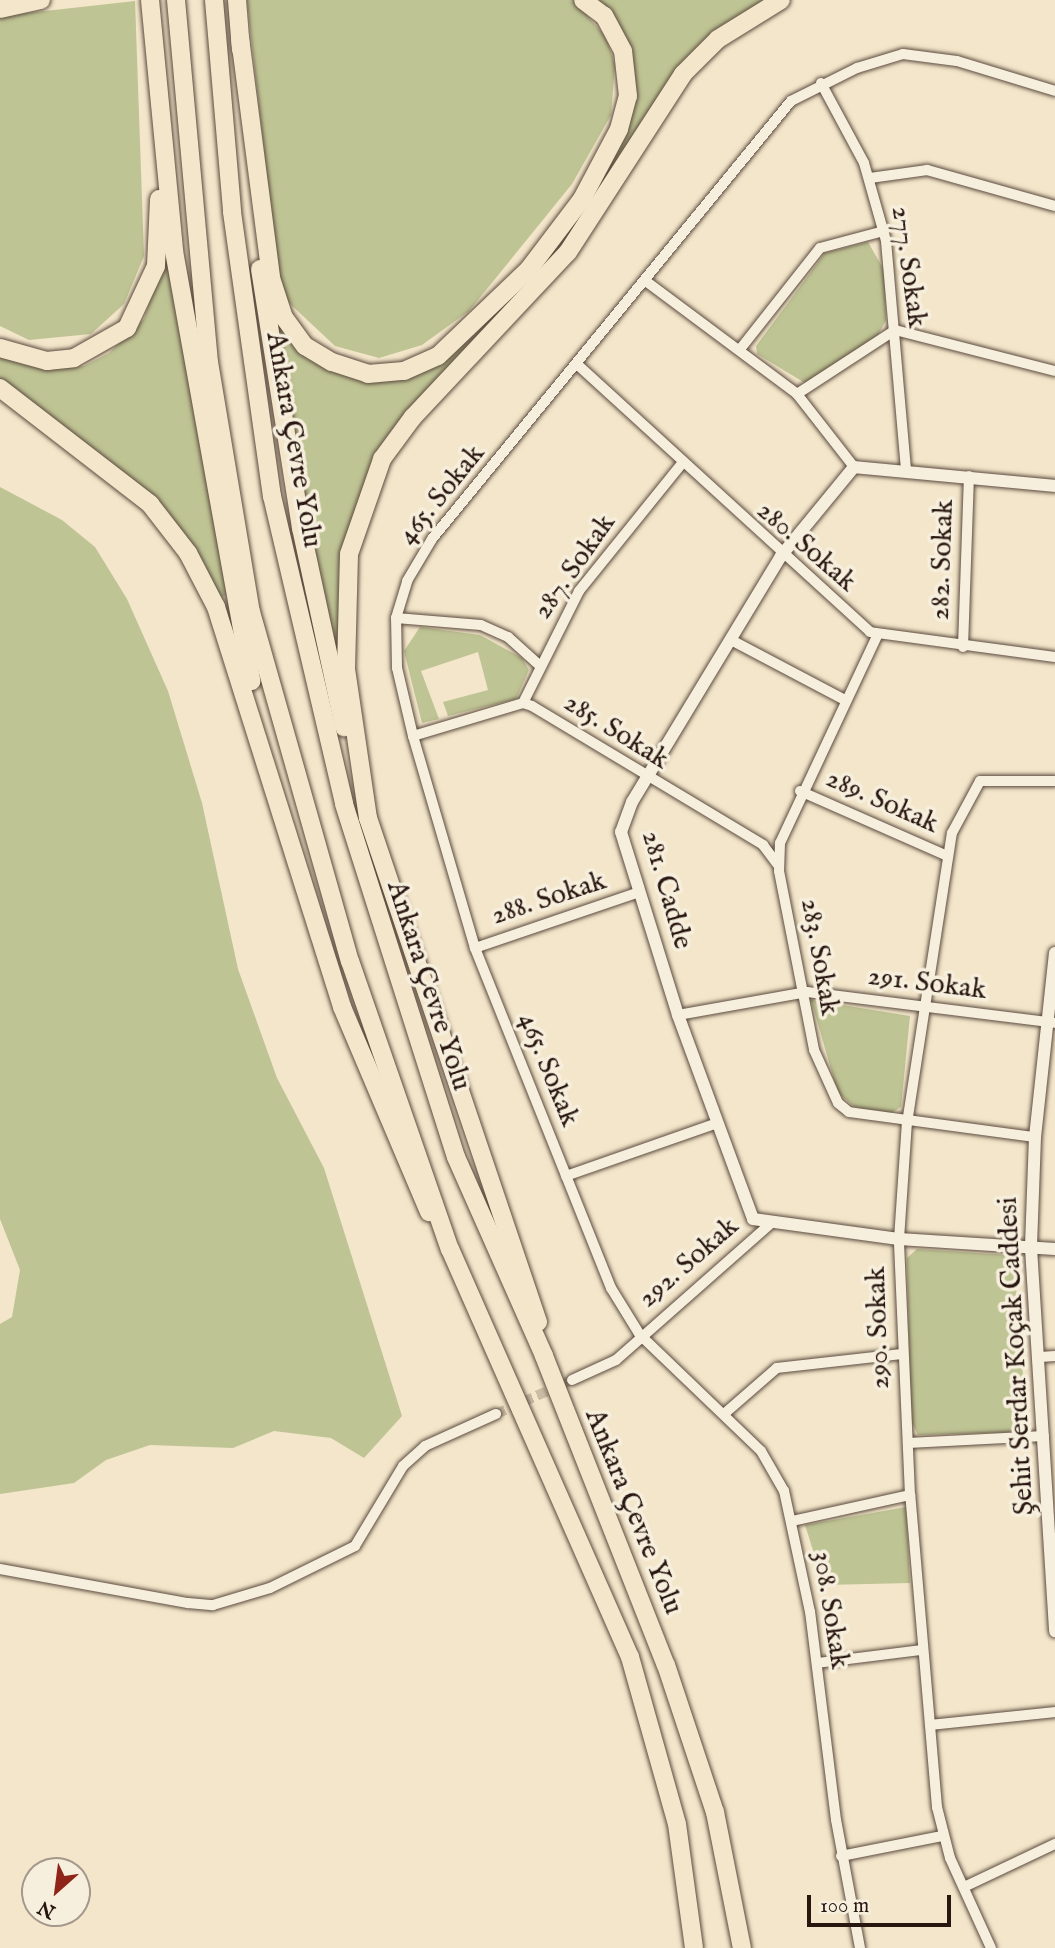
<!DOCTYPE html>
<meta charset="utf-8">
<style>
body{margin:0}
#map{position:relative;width:1055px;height:1948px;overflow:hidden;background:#f3e6ca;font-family:"IM FELL English",serif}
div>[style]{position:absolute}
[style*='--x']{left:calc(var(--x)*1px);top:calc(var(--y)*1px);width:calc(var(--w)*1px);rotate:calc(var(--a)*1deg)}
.green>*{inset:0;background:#bfc494}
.minor-tunnel>*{height:10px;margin-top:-5px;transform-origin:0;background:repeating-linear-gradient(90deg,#cabca5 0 10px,transparent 0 15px)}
.roads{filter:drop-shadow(0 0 2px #5b4a3e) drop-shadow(0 0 2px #5b4a3e)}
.minor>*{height:10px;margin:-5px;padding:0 5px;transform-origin:5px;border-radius:5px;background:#f7efdd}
.tertiary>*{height:12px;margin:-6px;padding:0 6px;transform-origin:6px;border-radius:6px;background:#f7efdd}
.motorway>*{height:18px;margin:-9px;padding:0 9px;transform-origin:9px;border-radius:9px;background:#f3e6ca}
span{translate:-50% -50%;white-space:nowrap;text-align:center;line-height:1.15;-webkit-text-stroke:7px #f7efdd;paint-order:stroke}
.street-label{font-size:28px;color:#281610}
.north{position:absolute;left:21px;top:1857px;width:70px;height:70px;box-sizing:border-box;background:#f7efdd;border:2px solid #a4988b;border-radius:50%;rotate:208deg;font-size:19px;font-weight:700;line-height:28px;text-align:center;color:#281610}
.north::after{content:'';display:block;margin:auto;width:24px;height:32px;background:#8f2418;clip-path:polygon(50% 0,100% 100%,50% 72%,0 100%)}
.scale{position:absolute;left:807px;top:1895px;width:144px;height:32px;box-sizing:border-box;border:4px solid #281610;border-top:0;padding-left:9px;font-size:21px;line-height:24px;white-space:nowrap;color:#281610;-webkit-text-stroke:5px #f7efdd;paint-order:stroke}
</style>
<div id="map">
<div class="green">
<i style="clip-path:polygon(247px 0,573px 0,606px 37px,615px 65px,611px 115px,572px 184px,469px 311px,422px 345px,379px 358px,335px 346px,287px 301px,277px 266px)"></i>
<i style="clip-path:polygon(589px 0,770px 0,706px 42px,559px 260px,418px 404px,350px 533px,339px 570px,338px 656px,329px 658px,267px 314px,346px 375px,435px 365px,476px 334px,573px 223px,633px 75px)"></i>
<i style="clip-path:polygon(135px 1px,144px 256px,124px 304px,91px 334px,29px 340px,0 326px,0 16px)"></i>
<i style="clip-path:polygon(868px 242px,884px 270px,886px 320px,878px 335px,805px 383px,757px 354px,756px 346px,825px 253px)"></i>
<i style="clip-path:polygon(162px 262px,173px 262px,227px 595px,216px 599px,184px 540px,0 381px,0 356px,51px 369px,84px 366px,109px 353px,144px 319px)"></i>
<i style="clip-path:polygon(0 487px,62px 520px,95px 547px,127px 599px,168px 691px,202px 803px,238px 969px,277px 1078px,324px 1168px,402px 1416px,364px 1458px,331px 1438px,274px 1431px,233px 1448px,150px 1445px,106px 1460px,74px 1483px,0 1494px,0 1324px,12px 1317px,20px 1270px,0 1219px)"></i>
<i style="clip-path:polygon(420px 627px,480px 635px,522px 658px,529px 670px,516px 699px,448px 716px,443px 702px,488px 690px,478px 652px,421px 671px,439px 719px,422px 723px,404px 651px)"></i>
<i style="clip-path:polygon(811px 1000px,910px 1016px,901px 1107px,891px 1113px,855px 1107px,838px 1093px)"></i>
<i style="clip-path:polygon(917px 1249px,1007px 1255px,1014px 1264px,1027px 1426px,1019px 1432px,918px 1435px,911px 1421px,907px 1258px)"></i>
<i style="clip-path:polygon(906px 1507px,910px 1583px,824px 1585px,805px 1525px)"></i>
</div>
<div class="minor-tunnel">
<i style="--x:496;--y:1414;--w:83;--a:-24.1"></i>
</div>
<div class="roads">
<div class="minor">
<i style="--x:821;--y:83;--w:91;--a:61.7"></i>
<i style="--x:864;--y:163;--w:81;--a:74.2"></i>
<i style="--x:886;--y:241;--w:230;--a:85"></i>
<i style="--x:870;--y:178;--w:58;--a:-8"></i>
<i style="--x:927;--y:170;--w:133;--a:15.7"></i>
<i style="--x:647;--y:282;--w:187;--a:36.7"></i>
<i style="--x:797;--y:394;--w:93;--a:52"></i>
<i style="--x:741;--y:348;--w:127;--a:-51.7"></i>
<i style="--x:820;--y:248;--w:66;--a:-14.9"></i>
<i style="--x:579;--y:366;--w:394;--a:42.4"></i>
<i style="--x:870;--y:632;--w:187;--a:7.7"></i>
<i style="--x:797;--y:394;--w:117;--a:-33.1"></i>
<i style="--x:895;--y:330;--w:165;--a:14.4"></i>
<i style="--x:396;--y:618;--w:85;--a:4.7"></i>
<i style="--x:481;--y:625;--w:30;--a:24"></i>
<i style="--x:508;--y:637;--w:40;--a:42"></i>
<i style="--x:877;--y:636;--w:229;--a:115.1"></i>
<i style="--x:780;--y:843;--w:28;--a:92"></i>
<i style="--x:779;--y:871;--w:182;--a:78.9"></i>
<i style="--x:814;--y:1050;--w:58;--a:65.6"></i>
<i style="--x:838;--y:1103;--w:14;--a:39"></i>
<i style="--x:849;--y:1112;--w:188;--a:7.7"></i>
<i style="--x:733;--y:641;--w:127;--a:27.8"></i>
<i style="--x:963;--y:647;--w:171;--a:-88"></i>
<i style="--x:523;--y:703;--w:125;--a:-63.4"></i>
<i style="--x:579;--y:591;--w:161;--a:-51.1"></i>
<i style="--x:413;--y:736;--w:115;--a:-16.7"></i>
<i style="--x:523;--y:703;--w:9;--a:18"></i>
<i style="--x:532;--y:706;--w:270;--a:31"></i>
<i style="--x:763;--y:845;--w:25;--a:53"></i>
<i style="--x:800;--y:791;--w:158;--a:23.8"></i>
<i style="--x:475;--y:948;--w:171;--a:-18.8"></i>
<i style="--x:678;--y:1015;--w:131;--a:-10.1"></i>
<i style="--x:807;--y:992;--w:250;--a:7.1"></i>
<i style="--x:566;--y:1176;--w:160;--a:-19.3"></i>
<i style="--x:1040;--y:1357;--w:15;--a:-4"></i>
<i style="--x:572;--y:1380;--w:48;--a:-24.4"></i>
<i style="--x:616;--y:1360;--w:204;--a:-41.4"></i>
<i style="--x:724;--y:1414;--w:70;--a:-41"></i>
<i style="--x:777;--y:1368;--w:125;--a:-6.4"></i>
<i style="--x:908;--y:1443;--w:136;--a:-2.9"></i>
<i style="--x:792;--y:1521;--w:121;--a:-12.4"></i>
<i style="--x:0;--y:1569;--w:191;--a:10.3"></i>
<i style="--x:188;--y:1603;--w:25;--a:5"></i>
<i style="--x:213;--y:1605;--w:59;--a:-16.6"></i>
<i style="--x:270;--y:1588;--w:95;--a:-26.3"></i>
<i style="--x:355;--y:1546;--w:93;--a:-59"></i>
<i style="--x:403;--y:1466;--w:30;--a:-42"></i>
<i style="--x:425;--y:1446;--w:78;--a:-24.3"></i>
<i style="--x:817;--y:1663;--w:105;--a:-7.1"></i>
<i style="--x:930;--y:1725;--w:126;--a:-5.9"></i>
<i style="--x:841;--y:1856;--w:103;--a:-11.2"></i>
<i style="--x:964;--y:1887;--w:101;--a:-25.3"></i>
<i style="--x:860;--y:1948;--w:130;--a:-100.6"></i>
<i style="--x:836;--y:1820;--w:210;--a:-97.1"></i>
<i style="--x:810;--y:1612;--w:124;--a:-102.1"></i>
<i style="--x:784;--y:1491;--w:46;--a:-119.9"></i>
<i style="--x:761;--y:1451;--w:168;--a:-136.2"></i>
<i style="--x:640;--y:1335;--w:55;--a:-121.7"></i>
<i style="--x:611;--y:1288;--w:366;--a:-111.8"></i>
<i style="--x:475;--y:948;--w:221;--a:-106.3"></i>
<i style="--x:413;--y:736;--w:70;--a:-103.2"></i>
<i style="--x:397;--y:668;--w:50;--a:-91.1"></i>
<i style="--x:396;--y:618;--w:39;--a:-73"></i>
<i style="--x:407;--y:581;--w:49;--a:-59.2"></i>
<i style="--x:432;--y:539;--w:566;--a:-50.66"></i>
<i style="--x:791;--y:101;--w:74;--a:-26.6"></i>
<i style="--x:857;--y:68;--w:48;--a:-16.9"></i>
<i style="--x:903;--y:54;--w:54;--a:7.4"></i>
<i style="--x:957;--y:61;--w:102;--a:17"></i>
<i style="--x:991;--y:1948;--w:99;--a:-114.5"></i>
<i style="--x:950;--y:1858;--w:53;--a:-104.3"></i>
<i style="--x:937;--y:1807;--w:313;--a:-94.9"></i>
<i style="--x:910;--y:1495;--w:256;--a:-92.5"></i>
<i style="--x:899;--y:1239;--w:116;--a:-86.1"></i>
<i style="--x:907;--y:1123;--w:293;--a:-81.2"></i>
<i style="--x:952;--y:833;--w:59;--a:-61.7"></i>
<i style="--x:980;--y:781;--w:75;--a:0"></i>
</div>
<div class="tertiary">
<i style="--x:1055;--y:486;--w:202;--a:-174.6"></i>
<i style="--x:854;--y:467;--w:115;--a:129.4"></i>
<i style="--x:781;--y:556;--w:288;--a:121.2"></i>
<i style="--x:632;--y:802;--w:32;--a:110"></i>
<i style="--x:621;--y:832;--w:192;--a:72.7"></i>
<i style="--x:678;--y:1015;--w:217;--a:69.8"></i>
<i style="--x:753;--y:1219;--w:147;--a:7.8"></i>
<i style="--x:899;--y:1239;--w:156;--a:3.7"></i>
<i style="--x:1055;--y:953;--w:185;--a:96.2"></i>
<i style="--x:1035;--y:1137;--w:111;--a:92.1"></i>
<i style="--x:1031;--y:1248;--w:384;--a:86.4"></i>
</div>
<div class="motorway">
<i style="--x:150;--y:0;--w:252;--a:84.5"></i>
<i style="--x:174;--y:251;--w:437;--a:79.8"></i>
<i style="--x:176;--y:0;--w:364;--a:84.8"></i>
<i style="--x:209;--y:362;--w:254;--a:80.5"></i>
<i style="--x:251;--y:612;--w:363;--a:74.2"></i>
<i style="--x:350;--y:961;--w:305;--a:70.9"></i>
<i style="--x:450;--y:1249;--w:446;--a:66.2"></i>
<i style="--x:630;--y:1657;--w:173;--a:74.3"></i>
<i style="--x:677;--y:1824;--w:125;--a:82.2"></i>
<i style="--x:214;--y:0;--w:213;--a:85.1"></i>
<i style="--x:232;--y:212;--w:287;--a:82"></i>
<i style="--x:272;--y:496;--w:316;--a:76.8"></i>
<i style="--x:344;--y:804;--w:370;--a:72.4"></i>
<i style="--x:456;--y:1157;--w:218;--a:66.1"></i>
<i style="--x:544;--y:1356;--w:332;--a:68.5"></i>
<i style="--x:666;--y:1665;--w:155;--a:71.6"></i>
<i style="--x:715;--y:1812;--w:139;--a:78.8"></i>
<i style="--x:237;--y:0;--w:50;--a:85.4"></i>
<i style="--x:0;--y:9;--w:42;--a:-12.4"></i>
<i style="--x:240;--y:38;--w:242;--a:82.6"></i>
<i style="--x:271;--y:278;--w:40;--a:72"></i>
<i style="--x:283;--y:316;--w:37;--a:54"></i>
<i style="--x:305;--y:346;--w:31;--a:31"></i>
<i style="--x:332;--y:362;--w:38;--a:18"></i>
<i style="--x:368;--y:374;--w:36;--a:-5"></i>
<i style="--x:404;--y:371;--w:37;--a:-24"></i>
<i style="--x:438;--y:356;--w:126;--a:-43.7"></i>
<i style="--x:529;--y:269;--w:88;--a:-52.9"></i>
<i style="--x:582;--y:199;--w:79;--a:-62.1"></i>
<i style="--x:619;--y:129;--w:34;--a:-75"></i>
<i style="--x:628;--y:96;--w:45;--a:-96.3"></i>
<i style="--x:623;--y:51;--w:40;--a:-118"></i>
<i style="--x:604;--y:16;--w:26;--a:-143"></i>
<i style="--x:260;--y:269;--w:262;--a:81"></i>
<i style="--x:301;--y:528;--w:204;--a:77.8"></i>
<i style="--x:0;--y:348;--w:49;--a:15.5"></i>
<i style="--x:47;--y:361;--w:27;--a:-6"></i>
<i style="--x:74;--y:358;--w:61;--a:-29.5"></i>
<i style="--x:127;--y:328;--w:68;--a:-64.9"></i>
<i style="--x:156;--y:266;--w:67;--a:-87.4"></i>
<i style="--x:0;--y:388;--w:190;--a:37.7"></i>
<i style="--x:150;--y:504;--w:62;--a:52.2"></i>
<i style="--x:188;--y:553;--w:61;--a:62.6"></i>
<i style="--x:216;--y:607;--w:419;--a:72.5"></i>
<i style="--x:342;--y:1007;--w:223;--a:67"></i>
<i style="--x:538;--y:1322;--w:532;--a:-108.64"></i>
<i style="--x:368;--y:818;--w:151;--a:-98.4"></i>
<i style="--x:346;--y:669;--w:115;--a:-88.5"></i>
<i style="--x:349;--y:554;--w:101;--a:-70.8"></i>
<i style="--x:382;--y:459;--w:52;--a:-53.6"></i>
<i style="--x:413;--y:417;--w:226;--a:-46.8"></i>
<i style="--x:568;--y:252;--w:212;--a:-57.1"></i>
<i style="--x:683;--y:74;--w:49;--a:-45"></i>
<i style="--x:718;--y:39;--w:74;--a:-31.8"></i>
</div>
</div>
<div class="street-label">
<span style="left:908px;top:267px;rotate:82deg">277. Sokak</span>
<span style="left:293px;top:440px;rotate:80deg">Ankara Çevre Yolu</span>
<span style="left:442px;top:495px;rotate:-51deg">465. Sokak</span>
<span style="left:806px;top:547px;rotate:41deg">280. Sokak</span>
<span style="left:943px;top:560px;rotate:-88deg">282. Sokak</span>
<span style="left:575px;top:567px;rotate:-55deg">287. Sokak</span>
<span style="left:616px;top:732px;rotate:32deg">285. Sokak</span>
<span style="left:882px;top:802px;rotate:24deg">289. Sokak</span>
<span style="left:666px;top:890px;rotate:74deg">281. Cadde</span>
<span style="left:549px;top:899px;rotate:-18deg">288. Sokak</span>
<span style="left:819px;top:957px;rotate:80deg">283. Sokak</span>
<span style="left:927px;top:984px;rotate:7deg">291. Sokak</span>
<span style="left:428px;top:986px;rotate:72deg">Ankara Çevre Yolu</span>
<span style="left:548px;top:1070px;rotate:68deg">465. Sokak</span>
<span style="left:689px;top:1263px;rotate:-41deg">292. Sokak</span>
<span style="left:879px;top:1328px;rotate:-92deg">290. Sokak</span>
<span style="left:1017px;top:1356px;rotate:-93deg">Şehit Serdar Koçak Caddesi</span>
<span style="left:633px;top:1512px;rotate:68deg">Ankara Çevre Yolu</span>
<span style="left:830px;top:1610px;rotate:81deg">308. Sokak</span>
</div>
<div class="north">N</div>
<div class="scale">100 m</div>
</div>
